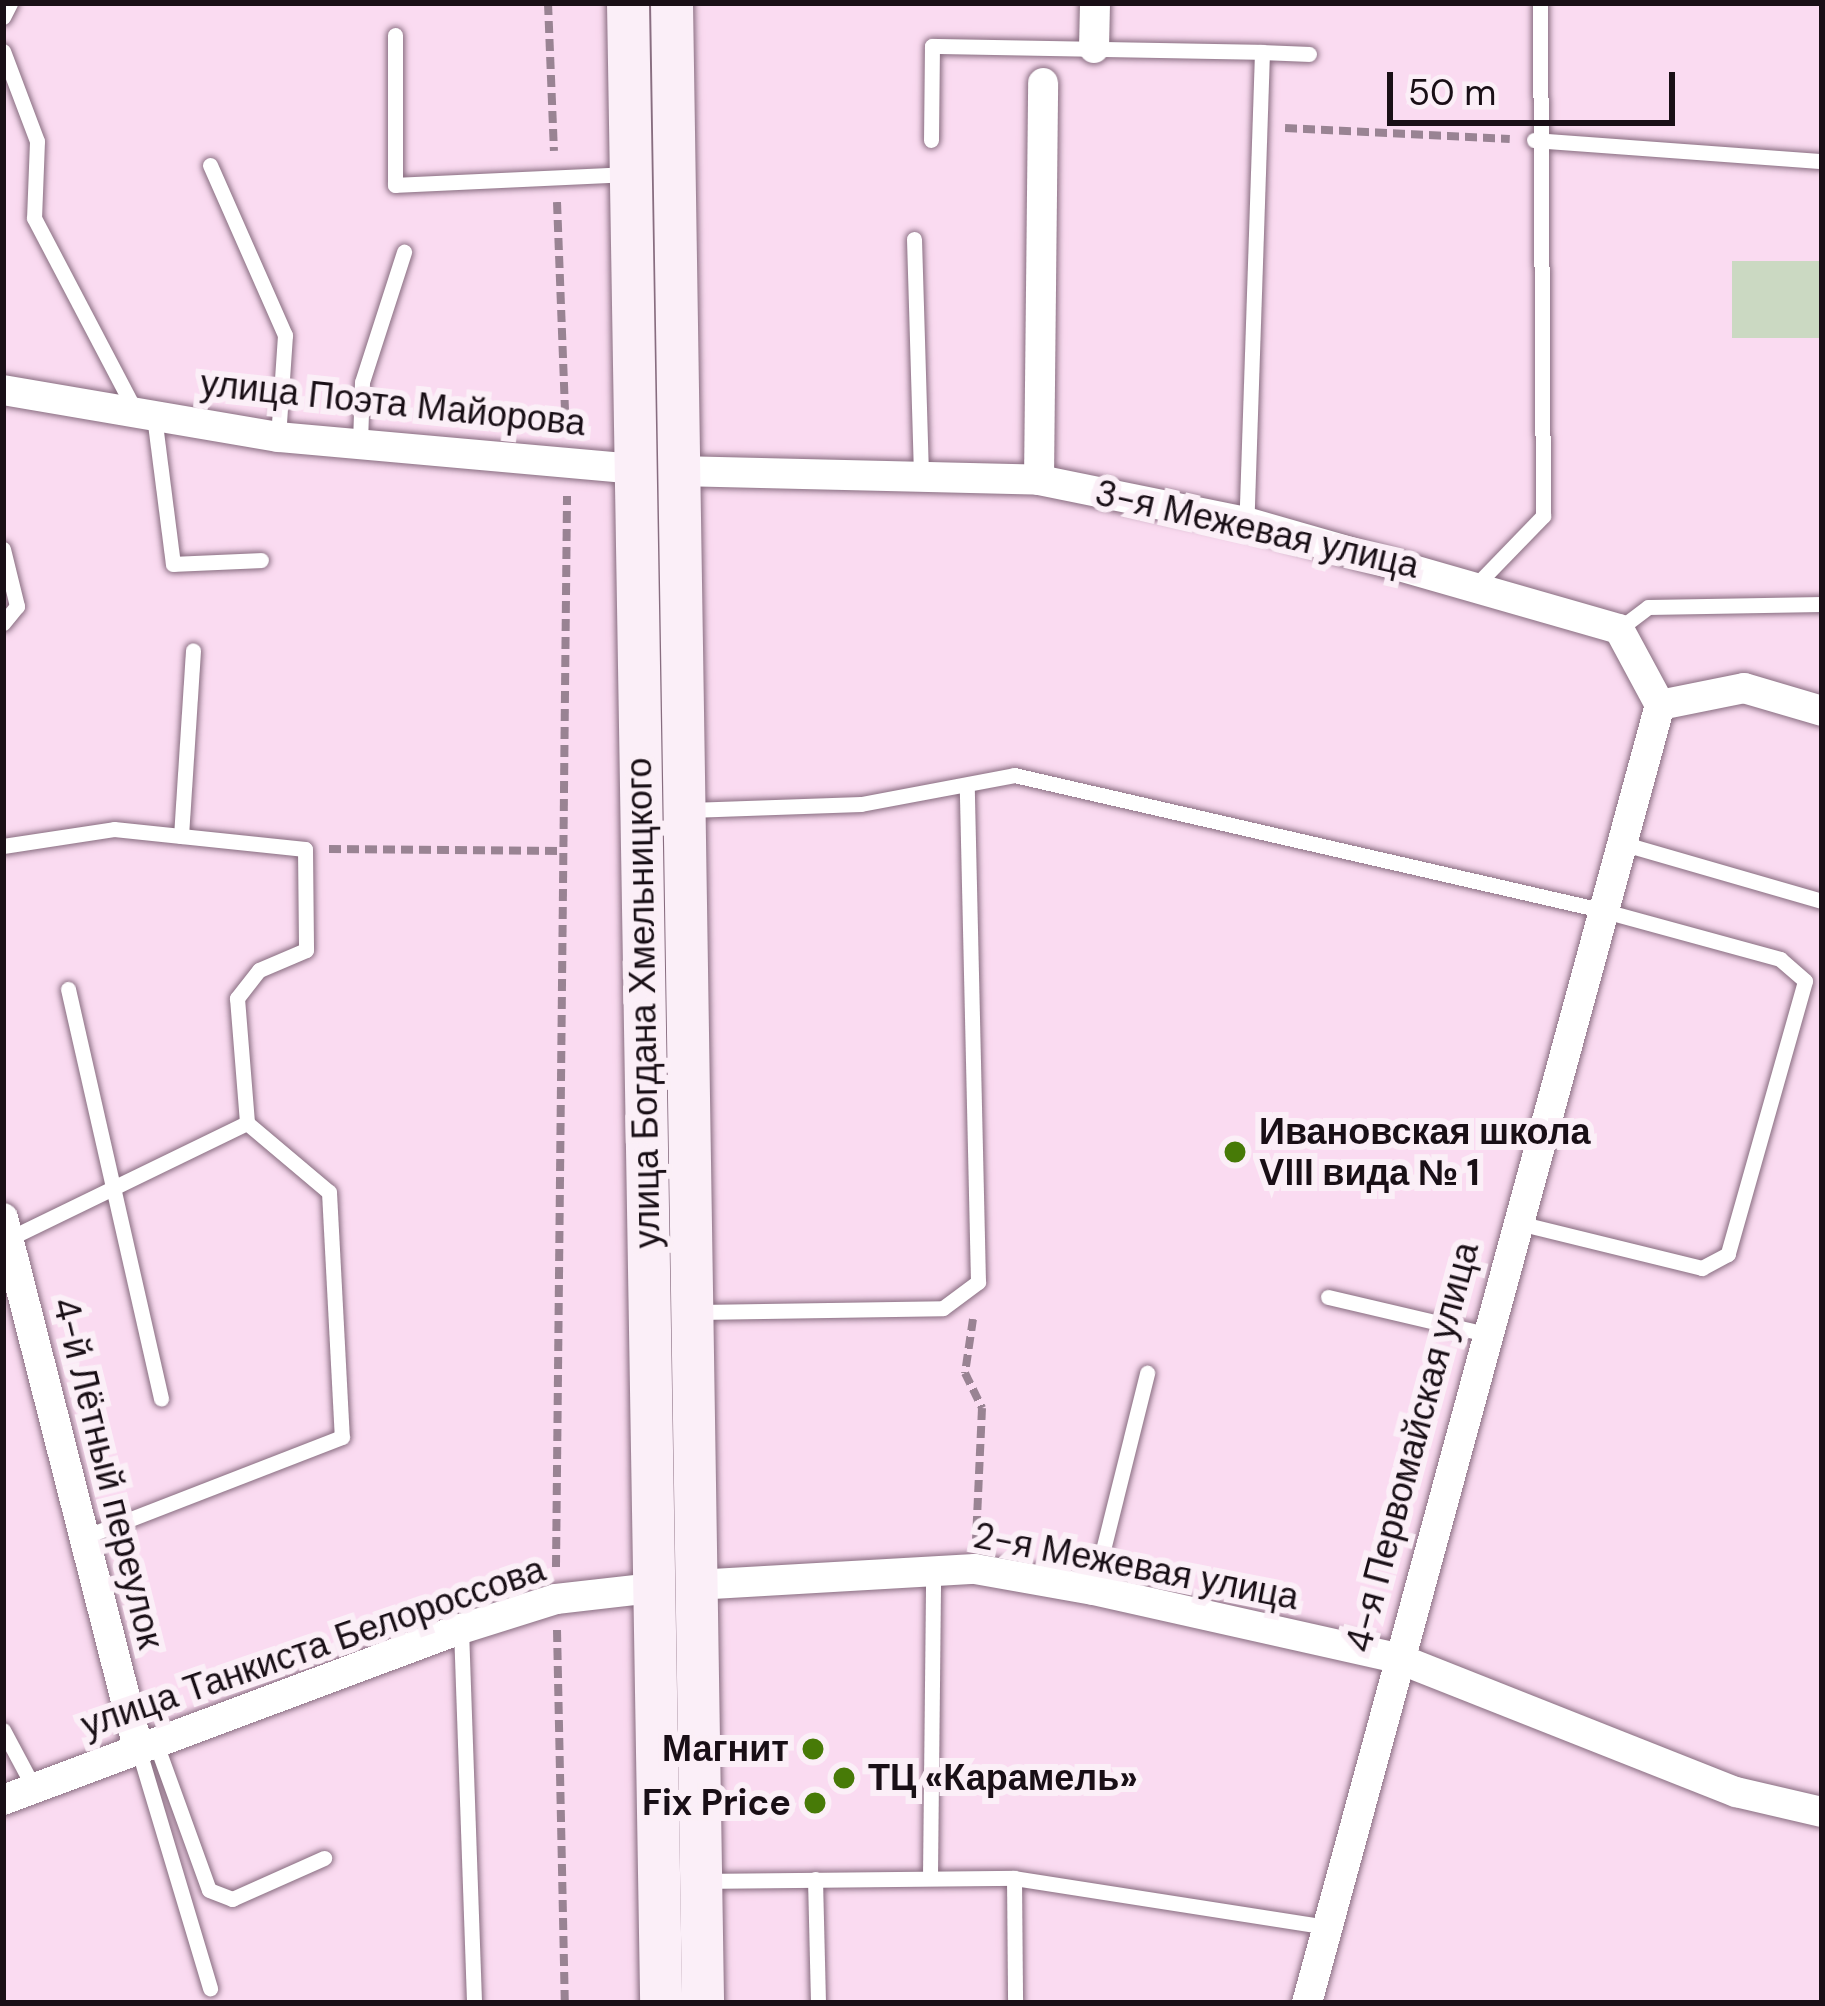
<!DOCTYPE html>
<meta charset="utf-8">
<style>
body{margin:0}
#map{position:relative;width:1825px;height:2006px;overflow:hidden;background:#fadbf1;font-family:"DM Sans",sans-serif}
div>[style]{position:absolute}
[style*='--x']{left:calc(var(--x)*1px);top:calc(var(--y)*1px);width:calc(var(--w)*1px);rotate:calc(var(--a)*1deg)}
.green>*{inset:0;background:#cbd9c2;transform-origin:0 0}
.path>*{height:8px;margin-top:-4px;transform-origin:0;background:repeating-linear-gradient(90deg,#998393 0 12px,transparent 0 18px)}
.roads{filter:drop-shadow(0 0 3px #876c7f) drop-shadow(0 0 3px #876c7f)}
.service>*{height:15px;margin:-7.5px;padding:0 7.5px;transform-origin:7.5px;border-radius:7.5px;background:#fff}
.minor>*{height:30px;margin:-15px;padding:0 15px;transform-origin:15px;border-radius:15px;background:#fff}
.secondary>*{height:42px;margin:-21px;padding:0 21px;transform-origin:21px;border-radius:21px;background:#fbeff8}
.dots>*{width:33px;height:33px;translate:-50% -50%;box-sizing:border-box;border:6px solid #fbeff7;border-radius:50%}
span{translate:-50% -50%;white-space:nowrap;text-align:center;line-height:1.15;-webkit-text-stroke:12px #fbeff7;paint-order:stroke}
.street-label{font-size:36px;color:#190f16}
.poi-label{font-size:36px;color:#190f16;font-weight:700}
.left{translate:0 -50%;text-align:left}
.right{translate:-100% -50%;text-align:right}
.frame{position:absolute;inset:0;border:6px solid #190f16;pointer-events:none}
.scale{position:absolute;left:1387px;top:72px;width:288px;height:54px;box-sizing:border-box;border:6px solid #190f16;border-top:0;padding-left:15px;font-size:36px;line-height:42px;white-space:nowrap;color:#190f16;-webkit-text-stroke:9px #fbeff7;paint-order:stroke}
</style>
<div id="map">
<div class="green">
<i style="left:1822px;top:261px;width:77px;height:90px;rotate:90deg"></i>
</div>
<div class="path">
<i style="--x:548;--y:3;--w:148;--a:87.7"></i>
<i style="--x:1285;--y:128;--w:225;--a:2.8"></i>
<i style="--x:557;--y:202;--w:231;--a:87.8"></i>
<i style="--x:329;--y:849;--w:233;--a:0.5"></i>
<i style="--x:973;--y:1319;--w:55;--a:98.4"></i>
<i style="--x:965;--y:1373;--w:39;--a:64"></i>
<i style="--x:982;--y:1408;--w:131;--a:92.6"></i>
<i style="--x:556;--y:1567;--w:1071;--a:-89.41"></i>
<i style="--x:557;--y:1630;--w:373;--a:88.8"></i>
</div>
<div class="roads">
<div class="service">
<i style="--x:3;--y:17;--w:16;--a:-63"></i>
<i style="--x:395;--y:35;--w:150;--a:90"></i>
<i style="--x:395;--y:185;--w:233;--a:-2.7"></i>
<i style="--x:3;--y:51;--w:96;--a:69.3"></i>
<i style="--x:37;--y:141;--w:77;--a:92.2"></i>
<i style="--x:34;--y:218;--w:217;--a:62.3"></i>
<i style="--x:1262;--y:52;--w:47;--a:2.4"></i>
<i style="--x:931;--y:140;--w:94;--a:-89.4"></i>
<i style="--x:932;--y:46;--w:330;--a:1"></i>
<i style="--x:1262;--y:52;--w:470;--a:91.9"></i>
<i style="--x:1534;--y:140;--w:289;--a:4.2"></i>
<i style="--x:210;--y:165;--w:186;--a:66.2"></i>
<i style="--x:285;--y:335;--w:102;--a:93.9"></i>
<i style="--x:914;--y:239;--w:237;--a:88.3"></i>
<i style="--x:154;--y:416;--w:149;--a:82.7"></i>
<i style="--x:173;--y:564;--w:88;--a:-2.6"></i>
<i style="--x:360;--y:443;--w:61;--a:-88.1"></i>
<i style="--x:362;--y:382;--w:137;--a:-72.1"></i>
<i style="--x:3;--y:549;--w:59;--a:76.2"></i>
<i style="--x:17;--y:606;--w:22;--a:129"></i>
<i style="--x:1480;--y:581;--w:91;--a:-45.9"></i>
<i style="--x:1543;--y:516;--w:513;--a:-90.34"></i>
<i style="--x:1619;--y:629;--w:36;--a:-37"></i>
<i style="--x:1648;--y:607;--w:174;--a:-1"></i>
<i style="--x:689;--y:810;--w:172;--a:-2"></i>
<i style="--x:861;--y:804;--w:156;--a:-10.7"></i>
<i style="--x:1014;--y:775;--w:602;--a:12.95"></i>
<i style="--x:1601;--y:910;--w:186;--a:15.3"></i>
<i style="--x:1780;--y:959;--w:33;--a:41"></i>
<i style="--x:1805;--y:981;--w:284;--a:105.8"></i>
<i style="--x:1728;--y:1254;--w:30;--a:152"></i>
<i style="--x:1702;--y:1268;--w:193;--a:-166.2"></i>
<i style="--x:181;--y:836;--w:186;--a:-86.3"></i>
<i style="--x:1621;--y:843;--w:209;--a:16.1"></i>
<i style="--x:3;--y:846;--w:112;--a:-8.7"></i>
<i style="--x:114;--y:829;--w:192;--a:6"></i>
<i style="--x:305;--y:849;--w:101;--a:89.4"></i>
<i style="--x:306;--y:950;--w:51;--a:156.9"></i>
<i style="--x:259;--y:970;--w:36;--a:128"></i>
<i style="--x:237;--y:998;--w:125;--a:85.4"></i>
<i style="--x:68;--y:989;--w:420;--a:77.2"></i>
<i style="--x:8;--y:1239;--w:266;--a:-25.9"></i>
<i style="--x:247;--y:1123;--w:107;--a:40.1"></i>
<i style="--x:329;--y:1192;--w:245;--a:87"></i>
<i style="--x:342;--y:1437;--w:277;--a:158.8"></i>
<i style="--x:1328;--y:1297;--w:157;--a:13.2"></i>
<i style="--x:698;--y:1312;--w:245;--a:-0.9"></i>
<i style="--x:943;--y:1308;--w:44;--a:-36.6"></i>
<i style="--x:978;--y:1282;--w:494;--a:-91.3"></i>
<i style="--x:1093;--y:1590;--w:224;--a:-76"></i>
<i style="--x:461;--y:1629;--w:374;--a:88"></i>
<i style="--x:3;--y:1730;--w:66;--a:61.9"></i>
<i style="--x:155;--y:1741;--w:158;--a:70.1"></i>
<i style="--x:209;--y:1890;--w:25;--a:21"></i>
<i style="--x:232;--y:1899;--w:101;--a:-24"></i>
<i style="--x:138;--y:1748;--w:251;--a:73.3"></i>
<i style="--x:930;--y:1875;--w:304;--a:-89.4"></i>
<i style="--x:1014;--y:1878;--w:125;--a:89.5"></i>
<i style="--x:815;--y:1879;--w:124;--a:88.6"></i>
<i style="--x:704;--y:1881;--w:310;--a:-0.6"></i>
<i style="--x:1014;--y:1878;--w:317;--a:8.9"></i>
</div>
<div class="minor">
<i style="--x:1094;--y:48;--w:45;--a:-88.7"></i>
<i style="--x:3;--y:390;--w:279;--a:9.7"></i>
<i style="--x:278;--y:437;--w:357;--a:5.1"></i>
<i style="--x:682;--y:471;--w:357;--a:1.4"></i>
<i style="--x:1039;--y:480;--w:211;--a:11.5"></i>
<i style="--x:1246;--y:522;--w:388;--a:16"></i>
<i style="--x:1619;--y:629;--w:86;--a:61.7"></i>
<i style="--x:1660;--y:705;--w:86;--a:-11.4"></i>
<i style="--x:1744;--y:688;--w:81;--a:16.4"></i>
<i style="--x:1039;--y:480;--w:397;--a:-89.4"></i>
<i style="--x:3;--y:1218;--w:547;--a:75.71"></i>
<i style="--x:695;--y:1585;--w:280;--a:-3.3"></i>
<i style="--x:975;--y:1569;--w:120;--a:10.1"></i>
<i style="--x:1093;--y:1590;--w:312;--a:12.6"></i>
<i style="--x:1397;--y:1658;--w:365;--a:21.6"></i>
<i style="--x:1736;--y:1792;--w:88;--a:13.1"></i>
<i style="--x:3;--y:1800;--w:489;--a:-20.5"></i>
<i style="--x:461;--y:1629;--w:100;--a:-17.5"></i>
<i style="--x:556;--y:1599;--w:98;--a:-6.5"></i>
<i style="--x:1307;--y:2003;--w:1345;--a:-74.79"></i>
</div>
<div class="secondary">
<i style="--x:628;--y:3;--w:2000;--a:89.05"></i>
<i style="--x:672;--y:3;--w:2000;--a:89.11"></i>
</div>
</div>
<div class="dots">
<i style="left:1235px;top:1152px;background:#477a07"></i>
<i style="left:813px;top:1749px;background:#477a07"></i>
<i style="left:844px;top:1778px;background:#477a07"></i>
<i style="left:815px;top:1803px;background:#477a07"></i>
</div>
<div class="street-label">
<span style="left:393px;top:403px;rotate:6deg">улица Поэта Майорова</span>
<span style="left:1257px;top:529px;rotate:13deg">3-я Межевая улица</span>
<span style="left:643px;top:1003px;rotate:-91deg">улица Богдана Хмельницкого</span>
<span style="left:1412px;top:1447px;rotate:-75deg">4-я Первомайская улица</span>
<span style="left:108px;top:1473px;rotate:76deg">4-й Лётный переулок</span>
<span style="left:1136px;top:1566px;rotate:11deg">2-я Межевая улица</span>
<span style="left:313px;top:1647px;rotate:-19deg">улица Танкиста Белороссова</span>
</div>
<div class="poi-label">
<span class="left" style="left:1259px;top:1152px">Ивановская школа<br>VIII вида № 1</span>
<span class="right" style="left:789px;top:1749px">Магнит</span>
<span class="left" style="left:868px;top:1778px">ТЦ «Карамель»</span>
<span class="right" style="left:791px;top:1803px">Fix Price</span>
</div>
<div class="frame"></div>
<div class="scale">50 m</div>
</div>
